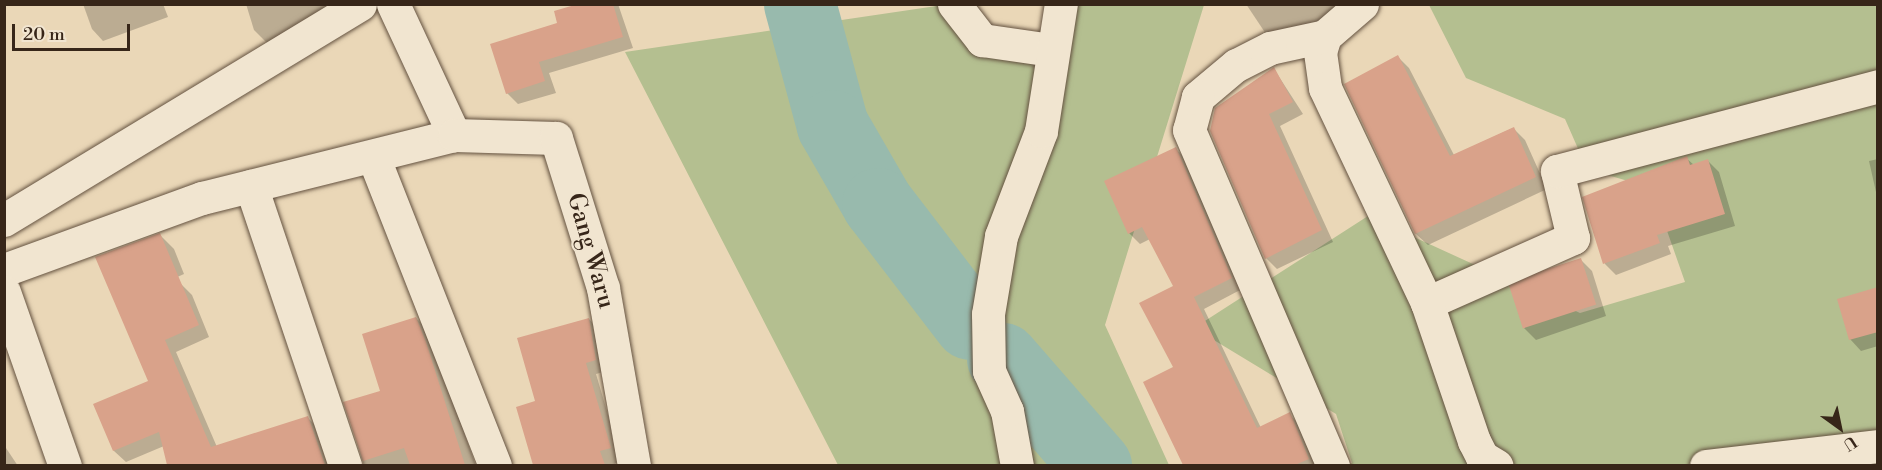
<!DOCTYPE html>
<style>
body{margin:0}
#map{position:relative;width:1882px;height:470px;overflow:hidden;background:#ead7b7;font-family:"Libre Bodoni",serif}
div>[style]{position:absolute}
[style*='--x']{left:calc(var(--x)*1px);top:calc(var(--y)*1px);width:calc(var(--w)*1px);rotate:calc(var(--a)*1deg)}
.green>*{inset:0;background:#b4bf90}
.shadow>*{inset:0;background:#0003}
.river>*{height:72px;margin:-36px;padding:0 36px;transform-origin:36px;border-radius:36px;background:#98baad}
.building>*{inset:0;background:#d9a28a;transform-origin:0 0}
.roads{filter:drop-shadow(0 0 2px #645240) drop-shadow(0 0 2px #645240)}
.minor>*{height:33px;margin:-16.5px;padding:0 16.5px;transform-origin:16.5px;border-radius:16.5px;background:#f1e5d0}
span{translate:-50% -50%;white-space:nowrap;text-align:center;line-height:1.15;-webkit-text-stroke:4.5px #f1e5d0;paint-order:stroke}
.street-label{font-size:24px;color:#372619}
.frame{position:absolute;inset:0;border:6px solid #372619;pointer-events:none}
.north{position:absolute;left:1810px;top:398px;width:60px;height:60px;-webkit-text-stroke:4px #f1e5d0;paint-order:stroke;rotate:147deg;font-size:16px;font-weight:700;line-height:24px;text-align:center;color:#372619}
.north::after{content:'';display:block;margin:auto;width:21px;height:27px;background:#372619;clip-path:polygon(50% 0,100% 100%,50% 72%,0 100%)}
.scale{position:absolute;left:12px;top:24px;width:118px;height:27px;box-sizing:border-box;border:3px solid #372619;border-top:0;padding-left:8px;font-size:18px;line-height:21px;white-space:nowrap;color:#372619;-webkit-text-stroke:4px #f1e5d0;paint-order:stroke}
</style>
<div id="map">
<div class="green">
<i style="clip-path:polygon(950px 4px,982px 45px,1061px 57px,1069px 5px,1204px 5px,1105px 325px,1169px 465px,838px 465px,625px 52px)"></i>
<i style="clip-path:polygon(1429px 5px,1877px 5px,1877px 465px,1348px 465px,1352px 463px,1336px 414px,1194px 328px,1368px 216px,1580px 313px,1685px 282px,1652px 188px,1587px 169px,1565px 119px,1466px 78px)"></i>
</div>
<div class="shadow">
<i style="clip-path:polygon(83px 4px,163px 4px,168px 17px,103px 41px,92px 29px)"></i>
<i style="clip-path:polygon(246px 4px,331px 4px,268px 44px,254px 30px)"></i>
<i style="clip-path:polygon(583px 4px,618px 4px,633px 48px,549px 73px,556px 93px,518px 104px,507px 93px,559px 24px)"></i>
<i style="clip-path:polygon(1246px 4px,1359px 4px,1272px 43px)"></i>
<i style="clip-path:polygon(1398px 57px,1409px 68px,1454px 155px,1513px 128px,1525px 140px,1547px 189px,1428px 245px,1416px 234px,1346px 84px)"></i>
<i style="clip-path:polygon(1274px 69px,1303px 114px,1280px 126px,1333px 242px,1277px 269px,1266px 258px,1211px 131px)"></i>
<i style="clip-path:polygon(1176px 149px,1187px 160px,1242px 289px,1204px 309px,1261px 428px,1289px 414px,1300px 425px,1318px 466px,1183px 466px,1175px 286px,1150px 239px,1140px 244px,1129px 233px)"></i>
<i style="clip-path:polygon(1686px 158px,1694px 165px,1708px 161px,1719px 172px,1735px 226px,1668px 246px,1671px 254px,1616px 275px,1605px 264px,1584px 198px)"></i>
<i style="clip-path:polygon(1878px 159px,1878px 201px,1869px 161px)"></i>
<i style="clip-path:polygon(160px 235px,174px 249px,184px 274px,124px 301px)"></i>
<i style="clip-path:polygon(1581px 260px,1592px 271px,1606px 316px,1536px 340px,1524px 328px)"></i>
<i style="clip-path:polygon(180px 283px,192px 295px,209px 337px,176px 352px,217px 447px,308px 418px,320px 430px,332px 466px,169px 466px,164px 446px,126px 462px,114px 451px,95px 405px,150px 382px)"></i>
<i style="clip-path:polygon(1878px 289px,1878px 346px,1861px 351px,1850px 339px)"></i>
<i style="clip-path:polygon(416px 318px,428px 330px,476px 466px,364px 466px,345px 403px,382px 391px)"></i>
<i style="clip-path:polygon(589px 319px,600px 331px,607px 371px,596px 374px,621px 459px,612px 466px,537px 466px,518px 408px,537px 402px)"></i>
<i style="clip-path:polygon(4px 445px,18px 466px,4px 466px)"></i>
</div>
<div class="river">
<i style="--x:800;--y:4;--w:126;--a:74.9"></i>
<i style="--x:833;--y:126;--w:90;--a:60"></i>
<i style="--x:878;--y:204;--w:151;--a:52.5"></i>
<i style="--x:1003;--y:359;--w:142;--a:49"></i>
</div>
<div class="building">
<i style="clip-path:polygon(578px 4px,613px 4px,623px 37px,539px 62px,545px 81px,506px 94px,490px 44px,557px 23px,554px 11px)"></i>
<i style="clip-path:polygon(1398px 55px,1450px 156px,1514px 127px,1536px 177px,1415px 234px,1344px 84px)"></i>
<i style="clip-path:polygon(1274px 67px,1293px 102px,1269px 114px,1322px 230px,1265px 259px,1210px 131px,1215px 108px)"></i>
<i style="clip-path:polygon(1176px 147px,1232px 278px,1194px 297px,1257px 428px,1290px 412px,1309px 459px,1295px 465px,1183px 465px,1143px 382px,1173px 367px,1139px 303px,1173px 286px,1142px 227px,1128px 234px,1104px 181px)"></i>
<i style="clip-path:polygon(1687px 156px,1690px 165px,1708px 159px,1725px 214px,1657px 235px,1660px 243px,1603px 264px,1582px 197px)"></i>
<i style="clip-path:polygon(160px 233px,199px 325px,165px 340px,211px 447px,308px 416px,325px 465px,167px 465px,159px 432px,113px 451px,93px 404px,148px 381px,95px 257px)"></i>
<i style="left:1581px;top:258px;width:49px;height:77px;rotate:72deg"></i>
<i style="clip-path:polygon(1878px 287px,1878px 332px,1849px 340px,1837px 299px)"></i>
<i style="clip-path:polygon(416px 317px,426px 342px,465px 465px,410px 465px,404px 448px,363px 461px,343px 402px,380px 391px,362px 334px)"></i>
<i style="clip-path:polygon(589px 318px,596px 360px,586px 363px,611px 448px,600px 451px,605px 465px,533px 465px,516px 407px,535px 401px,517px 338px)"></i>
</div>
<div class="roads">
<div class="minor">
<i style="--x:393;--y:4;--w:145;--a:65"></i>
<i style="--x:954;--y:4;--w:46;--a:52.1"></i>
<i style="--x:982;--y:40;--w:70;--a:8.2"></i>
<i style="--x:1362;--y:4;--w:49;--a:139.1"></i>
<i style="--x:1325;--y:36;--w:17;--a:107"></i>
<i style="--x:1320;--y:52;--w:36;--a:82"></i>
<i style="--x:1325;--y:88;--w:238;--a:64.6"></i>
<i style="--x:1427;--y:303;--w:160;--a:-24"></i>
<i style="--x:1573;--y:238;--w:69;--a:-103.4"></i>
<i style="--x:1557;--y:171;--w:332;--a:-14.8"></i>
<i style="--x:1325;--y:36;--w:56;--a:167.7"></i>
<i style="--x:1270;--y:48;--w:38;--a:153"></i>
<i style="--x:1236;--y:65;--w:50;--a:139.9"></i>
<i style="--x:1198;--y:97;--w:34;--a:105"></i>
<i style="--x:1189;--y:130;--w:366;--a:66.8"></i>
<i style="--x:373;--y:156;--w:333;--a:68.5"></i>
<i style="--x:251;--y:186;--w:295;--a:71.4"></i>
<i style="--x:4;--y:220;--w:416;--a:-31.2"></i>
<i style="--x:4;--y:270;--w:211;--a:-20"></i>
<i style="--x:202;--y:198;--w:260;--a:-14"></i>
<i style="--x:454;--y:135;--w:102;--a:1.7"></i>
<i style="--x:556;--y:138;--w:157;--a:72.6"></i>
<i style="--x:603;--y:288;--w:181;--a:80.1"></i>
<i style="--x:4;--y:292;--w:184;--a:70.7"></i>
<i style="--x:1427;--y:303;--w:146;--a:71.2"></i>
<i style="--x:1474;--y:441;--w:18;--a:63"></i>
<i style="--x:1482;--y:457;--w:17;--a:31"></i>
<i style="--x:1017;--y:466;--w:56;--a:-100.3"></i>
<i style="--x:1007;--y:411;--w:44;--a:-114.2"></i>
<i style="--x:989;--y:371;--w:57;--a:-91"></i>
<i style="--x:988;--y:314;--w:79;--a:-80.5"></i>
<i style="--x:1001;--y:236;--w:112;--a:-69.1"></i>
<i style="--x:1041;--y:131;--w:129;--a:-81.1"></i>
<i style="--x:1706;--y:466;--w:173;--a:-6.6"></i>
</div>
</div>
<div class="street-label">
<span style="left:590px;top:251px;rotate:74deg">Gang Waru</span>
</div>
<div class="frame"></div>
<div class="north">U</div>
<div class="scale">20 m</div>
</div>
